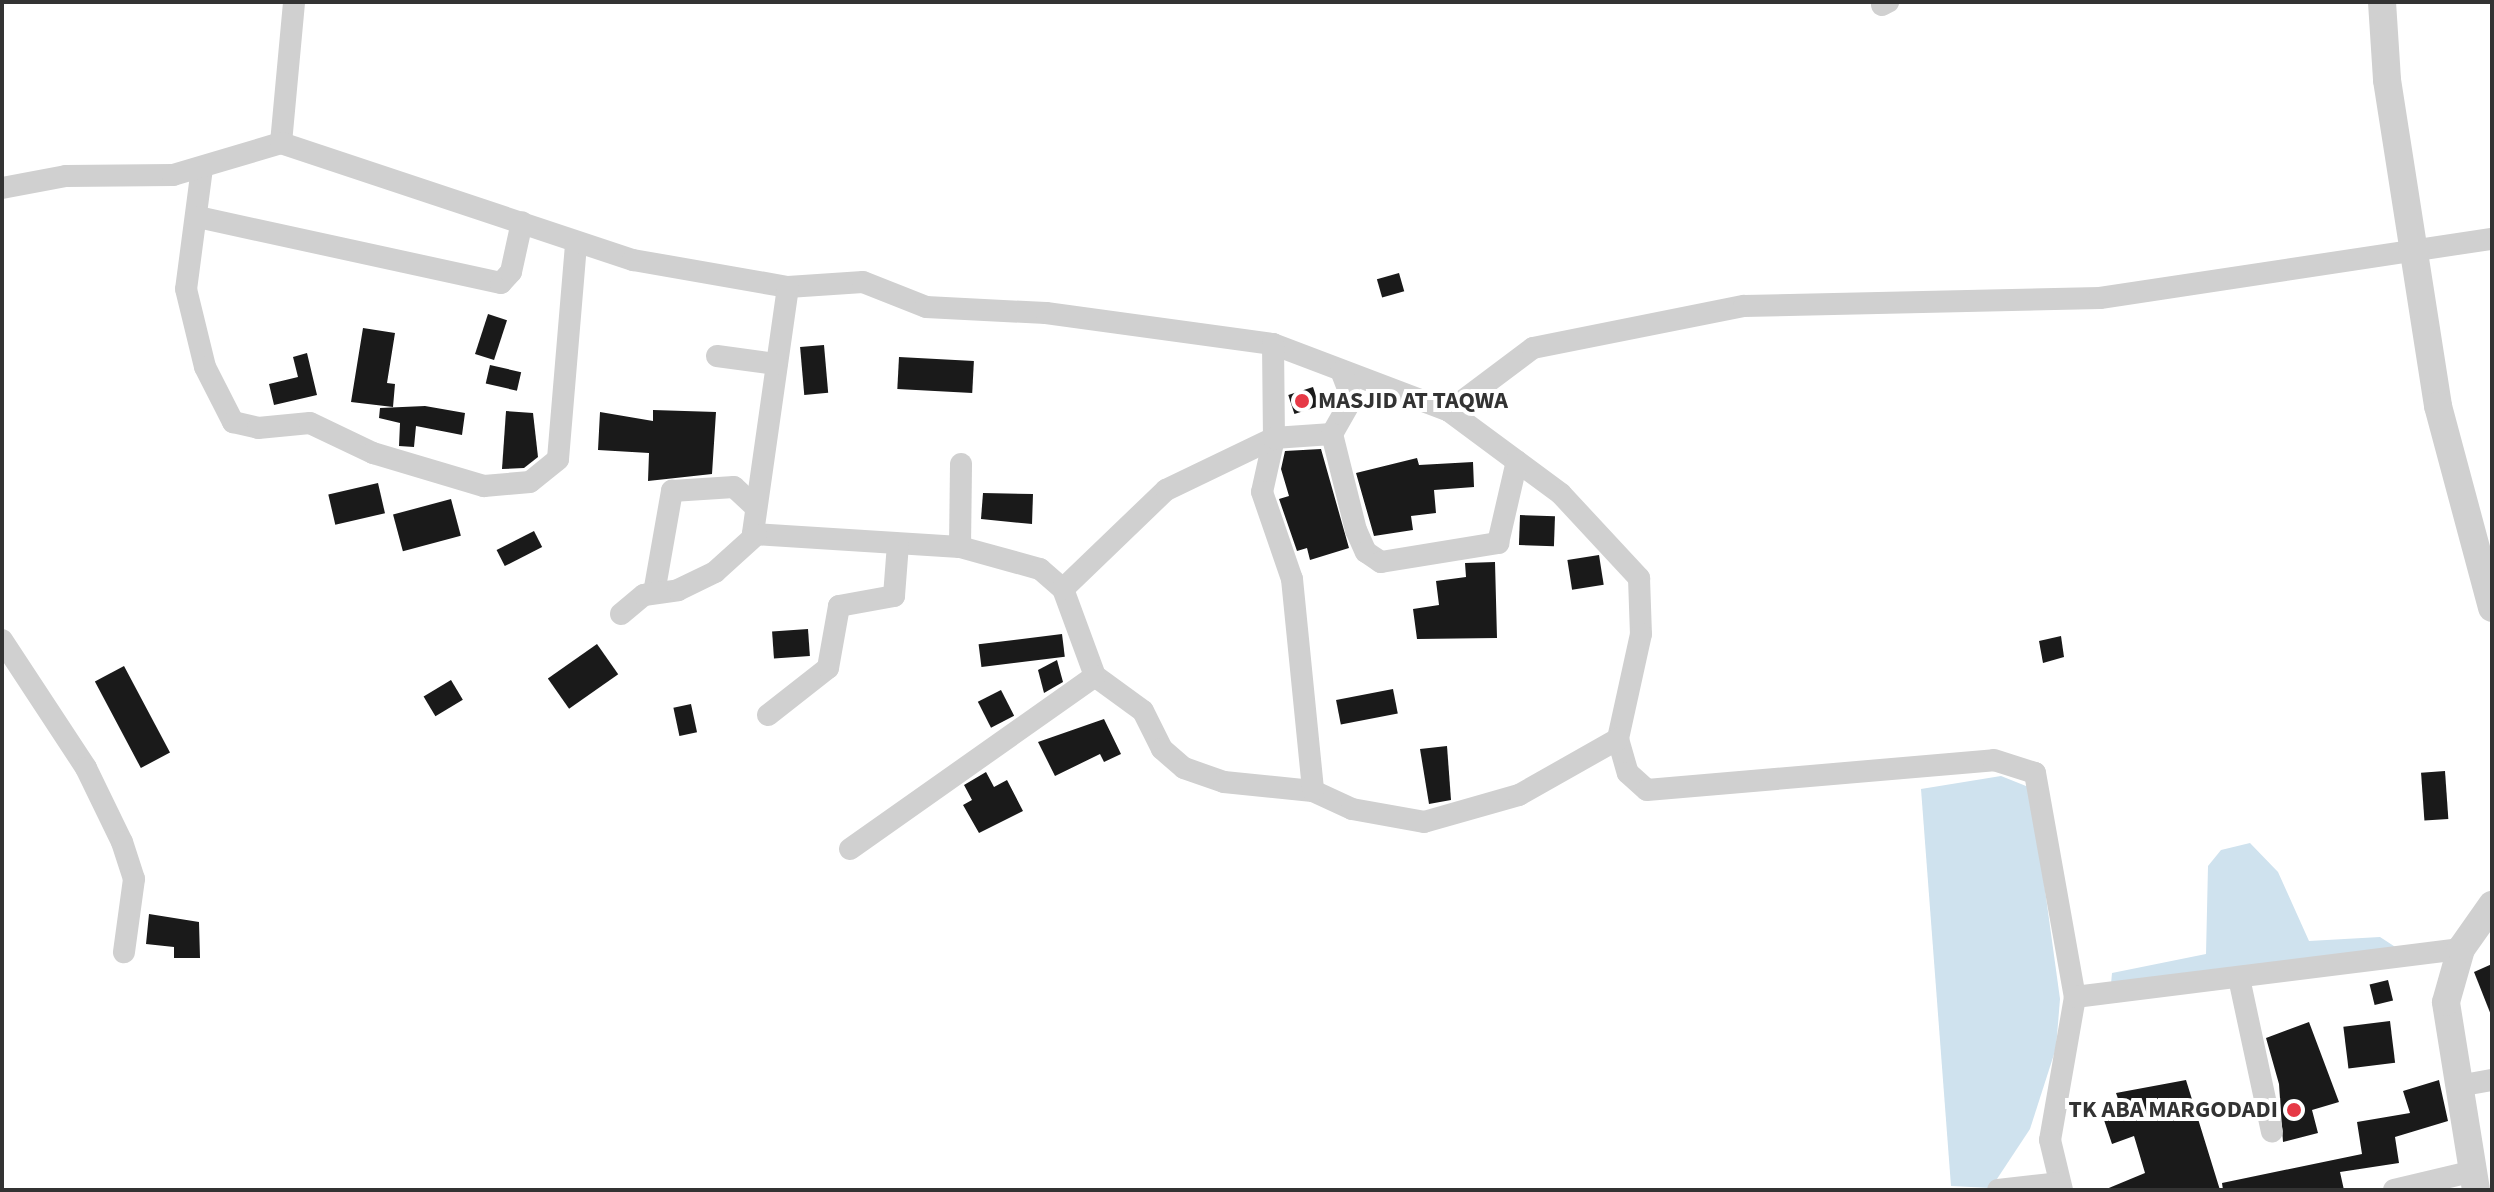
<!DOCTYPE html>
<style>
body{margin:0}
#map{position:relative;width:2494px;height:1192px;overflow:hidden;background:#fff;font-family:"Source Sans 3",sans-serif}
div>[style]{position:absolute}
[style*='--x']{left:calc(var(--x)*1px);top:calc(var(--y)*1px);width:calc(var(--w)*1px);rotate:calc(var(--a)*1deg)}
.water>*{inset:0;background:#cfe2ee}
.building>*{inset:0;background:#1a1a1a;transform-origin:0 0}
.minor>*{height:22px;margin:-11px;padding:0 11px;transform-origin:11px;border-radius:11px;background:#d0d0d0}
.tertiary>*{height:28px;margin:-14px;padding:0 14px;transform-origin:14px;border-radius:14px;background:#d0d0d0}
.dots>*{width:22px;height:22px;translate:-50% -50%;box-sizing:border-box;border:4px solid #fff;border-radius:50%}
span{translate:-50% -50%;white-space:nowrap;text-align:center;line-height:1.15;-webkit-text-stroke:8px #fff;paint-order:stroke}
.poi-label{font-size:24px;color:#333;font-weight:700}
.left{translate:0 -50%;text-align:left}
.right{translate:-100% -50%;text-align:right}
.frame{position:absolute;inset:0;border:4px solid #333;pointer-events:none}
</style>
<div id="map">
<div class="water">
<i style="clip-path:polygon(2001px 776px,2031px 788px,2060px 999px,2056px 1048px,2030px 1129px,1991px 1188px,1951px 1186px,1921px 789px)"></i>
<i style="clip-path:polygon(2250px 843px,2278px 872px,2309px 941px,2380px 937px,2400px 950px,2111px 984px,2112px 973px,2206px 954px,2208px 866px,2221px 850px)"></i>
</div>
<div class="building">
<i style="left:1399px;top:273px;width:19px;height:23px;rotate:74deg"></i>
<i style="left:488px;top:314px;width:20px;height:42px;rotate:18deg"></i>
<i style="clip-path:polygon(363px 328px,395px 333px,387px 383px,395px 384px,393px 407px,351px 402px)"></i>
<i style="left:824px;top:345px;width:48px;height:24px;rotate:85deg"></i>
<i style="clip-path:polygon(307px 353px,317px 395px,274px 405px,269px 384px,298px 377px,293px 357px)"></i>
<i style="left:899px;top:357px;width:75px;height:32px;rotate:3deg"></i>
<i style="left:490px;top:365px;width:32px;height:19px;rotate:13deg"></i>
<i style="left:1313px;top:387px;width:20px;height:26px;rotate:72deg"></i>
<i style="clip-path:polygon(425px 406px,465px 413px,462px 435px,416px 426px,414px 447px,399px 446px,400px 423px,379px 418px,380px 408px)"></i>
<i style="clip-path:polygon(653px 410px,716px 412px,712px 474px,648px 481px,649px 453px,598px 450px,600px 412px,653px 421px)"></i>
<i style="clip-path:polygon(506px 411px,533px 413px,538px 457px,524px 468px,502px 469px)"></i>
<i style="clip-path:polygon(1321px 449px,1349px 548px,1310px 560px,1307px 548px,1297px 551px,1279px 499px,1289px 496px,1281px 469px,1285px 451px)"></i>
<i style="clip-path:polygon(1417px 458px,1419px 465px,1473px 462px,1474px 487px,1434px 490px,1436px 513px,1411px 516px,1413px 530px,1374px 536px,1356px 473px)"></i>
<i style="left:378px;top:483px;width:31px;height:51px;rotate:77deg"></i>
<i style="clip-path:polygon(983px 493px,1033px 494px,1032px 524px,981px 519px)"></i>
<i style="left:451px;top:499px;width:38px;height:60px;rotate:75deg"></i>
<i style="left:1520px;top:515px;width:35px;height:30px;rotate:2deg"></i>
<i style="left:534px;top:531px;width:18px;height:42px;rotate:63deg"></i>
<i style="left:1599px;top:555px;width:30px;height:32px;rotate:81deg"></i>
<i style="clip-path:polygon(1495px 562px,1497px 638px,1417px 639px,1413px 609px,1439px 605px,1436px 581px,1466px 577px,1465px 563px)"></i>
<i style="left:808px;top:629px;width:27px;height:36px;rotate:86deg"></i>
<i style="left:1062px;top:634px;width:23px;height:84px;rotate:83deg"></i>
<i style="clip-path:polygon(2061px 636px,2064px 657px,2043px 663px,2039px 641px)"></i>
<i style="left:597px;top:644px;width:37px;height:60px;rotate:55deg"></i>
<i style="clip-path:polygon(1057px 660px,1063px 682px,1044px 693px,1038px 670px)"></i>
<i style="left:124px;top:666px;width:98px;height:33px;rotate:62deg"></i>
<i style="left:451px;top:680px;width:23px;height:32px;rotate:59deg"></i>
<i style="left:1393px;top:689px;width:25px;height:58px;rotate:79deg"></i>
<i style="left:1001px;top:690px;width:29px;height:26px;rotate:63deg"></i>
<i style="left:691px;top:704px;width:29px;height:18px;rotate:78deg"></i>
<i style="clip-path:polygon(1104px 719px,1121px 754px,1104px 762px,1100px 754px,1055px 776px,1038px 742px)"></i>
<i style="clip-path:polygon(1447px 746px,1451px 800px,1429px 804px,1420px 749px)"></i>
<i style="left:2445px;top:771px;width:48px;height:24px;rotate:86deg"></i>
<i style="clip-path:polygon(986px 772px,994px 787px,1007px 780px,1023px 811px,979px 833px,963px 805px,972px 800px,964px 785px)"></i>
<i style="clip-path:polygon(149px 914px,199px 922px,200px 958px,174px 958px,174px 947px,146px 944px)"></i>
<i style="clip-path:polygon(2492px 964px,2492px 1015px,2491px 1015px,2474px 972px)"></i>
<i style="left:2388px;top:980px;width:21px;height:19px;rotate:76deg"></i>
<i style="left:2390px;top:1021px;width:42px;height:47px;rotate:83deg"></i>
<i style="clip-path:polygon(2309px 1022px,2339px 1102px,2312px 1110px,2318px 1133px,2283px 1142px,2279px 1084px,2266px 1038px)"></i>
<i style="clip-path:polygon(2186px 1080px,2220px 1190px,2104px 1190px,2145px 1173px,2134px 1136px,2112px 1144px,2104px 1120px,2123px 1113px,2116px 1093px)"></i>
<i style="clip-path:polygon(2439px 1080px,2448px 1121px,2395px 1137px,2399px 1163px,2340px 1172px,2344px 1190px,2223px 1190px,2222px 1183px,2362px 1154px,2357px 1122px,2410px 1113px,2403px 1091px)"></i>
</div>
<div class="minor">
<i style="--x:1882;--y:5;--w:7;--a:-27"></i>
<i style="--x:281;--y:143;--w:142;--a:-84.7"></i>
<i style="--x:202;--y:168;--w:122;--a:97.5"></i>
<i style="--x:186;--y:289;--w:80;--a:76.3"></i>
<i style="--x:205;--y:367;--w:62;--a:63"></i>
<i style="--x:233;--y:422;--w:26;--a:13"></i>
<i style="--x:258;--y:428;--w:52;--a:-5.5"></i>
<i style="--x:310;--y:423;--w:70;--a:25.5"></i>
<i style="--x:373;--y:453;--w:116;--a:16.6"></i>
<i style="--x:484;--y:486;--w:46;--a:-5"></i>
<i style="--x:530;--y:482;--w:36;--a:-39"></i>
<i style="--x:558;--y:459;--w:216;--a:-85.2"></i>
<i style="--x:2;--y:188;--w:65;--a:-10.6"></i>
<i style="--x:66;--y:176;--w:107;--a:-0.5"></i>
<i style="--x:173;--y:175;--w:113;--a:-16.5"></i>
<i style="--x:281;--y:143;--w:371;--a:18.4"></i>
<i style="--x:633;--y:260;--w:157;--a:9.9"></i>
<i style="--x:788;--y:287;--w:75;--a:-3.8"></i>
<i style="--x:863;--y:282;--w:68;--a:21.6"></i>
<i style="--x:926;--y:307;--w:120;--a:2.9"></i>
<i style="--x:1046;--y:313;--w:229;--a:7.8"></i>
<i style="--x:1273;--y:344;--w:188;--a:20.8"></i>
<i style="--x:1449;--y:411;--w:139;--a:36.5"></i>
<i style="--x:1561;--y:494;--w:115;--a:47.1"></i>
<i style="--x:1639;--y:578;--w:56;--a:88"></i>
<i style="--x:1641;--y:634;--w:107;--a:102.4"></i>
<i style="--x:1618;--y:739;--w:35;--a:74"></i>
<i style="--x:1628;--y:773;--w:25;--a:42"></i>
<i style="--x:1647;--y:790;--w:348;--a:-4.9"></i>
<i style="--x:1994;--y:760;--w:43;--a:17.6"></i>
<i style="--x:2035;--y:773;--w:228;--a:79.9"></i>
<i style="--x:2075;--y:997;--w:145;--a:99.9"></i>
<i style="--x:2050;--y:1140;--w:51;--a:76.5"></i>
<i style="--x:198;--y:217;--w:310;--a:12.3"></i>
<i style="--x:501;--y:283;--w:15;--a:-48"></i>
<i style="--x:511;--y:272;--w:51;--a:-77.6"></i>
<i style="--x:788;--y:287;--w:249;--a:98.1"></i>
<i style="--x:753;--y:534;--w:207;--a:3.6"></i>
<i style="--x:960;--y:547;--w:83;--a:15.4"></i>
<i style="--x:1040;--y:569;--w:30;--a:41"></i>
<i style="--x:1063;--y:589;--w:93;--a:69.8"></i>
<i style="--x:1095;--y:676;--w:59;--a:36.1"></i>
<i style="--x:1143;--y:711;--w:42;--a:63.4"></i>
<i style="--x:1162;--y:749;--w:29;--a:41"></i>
<i style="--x:1184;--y:768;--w:42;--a:19.3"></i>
<i style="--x:1224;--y:782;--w:89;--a:5.8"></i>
<i style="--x:1313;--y:791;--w:43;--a:24.8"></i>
<i style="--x:1352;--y:809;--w:73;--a:10.2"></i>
<i style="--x:1424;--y:822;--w:99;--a:-15.9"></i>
<i style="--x:1519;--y:795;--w:114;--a:-29.5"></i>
<i style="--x:1273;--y:344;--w:94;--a:89.4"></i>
<i style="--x:1274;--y:438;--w:55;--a:102.5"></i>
<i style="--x:1262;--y:492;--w:92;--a:71"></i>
<i style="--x:1292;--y:579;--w:213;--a:84.3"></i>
<i style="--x:717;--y:356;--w:60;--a:7.7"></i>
<i style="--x:1449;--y:411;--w:105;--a:-36.9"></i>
<i style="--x:1533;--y:348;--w:215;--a:-11.3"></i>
<i style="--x:1744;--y:306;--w:356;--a:-1.3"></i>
<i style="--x:2100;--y:298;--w:396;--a:-8.6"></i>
<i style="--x:1332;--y:434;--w:40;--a:-60.3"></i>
<i style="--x:1352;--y:399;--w:30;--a:-111"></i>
<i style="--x:960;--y:547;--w:83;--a:-89.3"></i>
<i style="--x:1063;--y:589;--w:143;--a:-43.9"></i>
<i style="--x:1166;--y:490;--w:120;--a:-25.7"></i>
<i style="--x:1274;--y:438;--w:58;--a:-3.9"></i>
<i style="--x:1332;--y:434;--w:99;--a:76"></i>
<i style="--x:1356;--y:530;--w:24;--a:66"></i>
<i style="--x:1366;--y:552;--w:18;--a:34"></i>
<i style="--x:1381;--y:562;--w:119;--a:-9.2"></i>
<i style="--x:1498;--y:543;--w:84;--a:-77"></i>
<i style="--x:654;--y:593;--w:104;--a:-80"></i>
<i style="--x:672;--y:491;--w:62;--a:-3.7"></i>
<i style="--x:734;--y:487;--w:26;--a:43"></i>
<i style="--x:621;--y:614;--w:30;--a:-40"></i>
<i style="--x:644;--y:595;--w:34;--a:-8"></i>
<i style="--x:678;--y:590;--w:41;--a:-25.9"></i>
<i style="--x:715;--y:572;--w:55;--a:-42.1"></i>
<i style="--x:2;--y:640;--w:153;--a:56.7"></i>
<i style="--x:86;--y:768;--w:82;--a:64.1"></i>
<i style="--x:122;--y:842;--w:39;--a:72"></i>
<i style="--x:134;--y:879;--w:74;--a:97.8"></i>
<i style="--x:768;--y:715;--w:76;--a:-38.1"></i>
<i style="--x:828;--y:668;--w:63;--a:-79.9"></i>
<i style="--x:839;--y:606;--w:56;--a:-10.3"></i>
<i style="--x:894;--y:596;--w:52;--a:-85.6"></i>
<i style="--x:850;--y:849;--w:300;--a:-35.2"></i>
<i style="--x:2239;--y:978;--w:157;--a:77.9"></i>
<i style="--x:2075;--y:997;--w:389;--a:-7.1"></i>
<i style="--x:2458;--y:1086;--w:35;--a:-10"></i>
<i style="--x:1998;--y:1190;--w:61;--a:-6.5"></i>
<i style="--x:2394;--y:1190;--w:78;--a:-13.3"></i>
</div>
<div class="tertiary">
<i style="--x:2382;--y:2;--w:78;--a:86.3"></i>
<i style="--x:2387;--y:80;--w:330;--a:81.1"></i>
<i style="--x:2438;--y:406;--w:209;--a:75"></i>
<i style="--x:2476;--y:1190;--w:190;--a:-99.1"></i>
<i style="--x:2446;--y:1002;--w:55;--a:-74.2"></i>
<i style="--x:2461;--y:949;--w:54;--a:-54.8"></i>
</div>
<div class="dots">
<i style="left:1302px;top:401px;background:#e63946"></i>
<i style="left:2294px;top:1110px;background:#e63946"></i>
</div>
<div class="poi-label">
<span class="left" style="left:1318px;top:401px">MASJID AT TAQWA</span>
<span class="right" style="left:2278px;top:1110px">TK ABA MARGODADI</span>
</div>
<div class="frame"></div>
</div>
